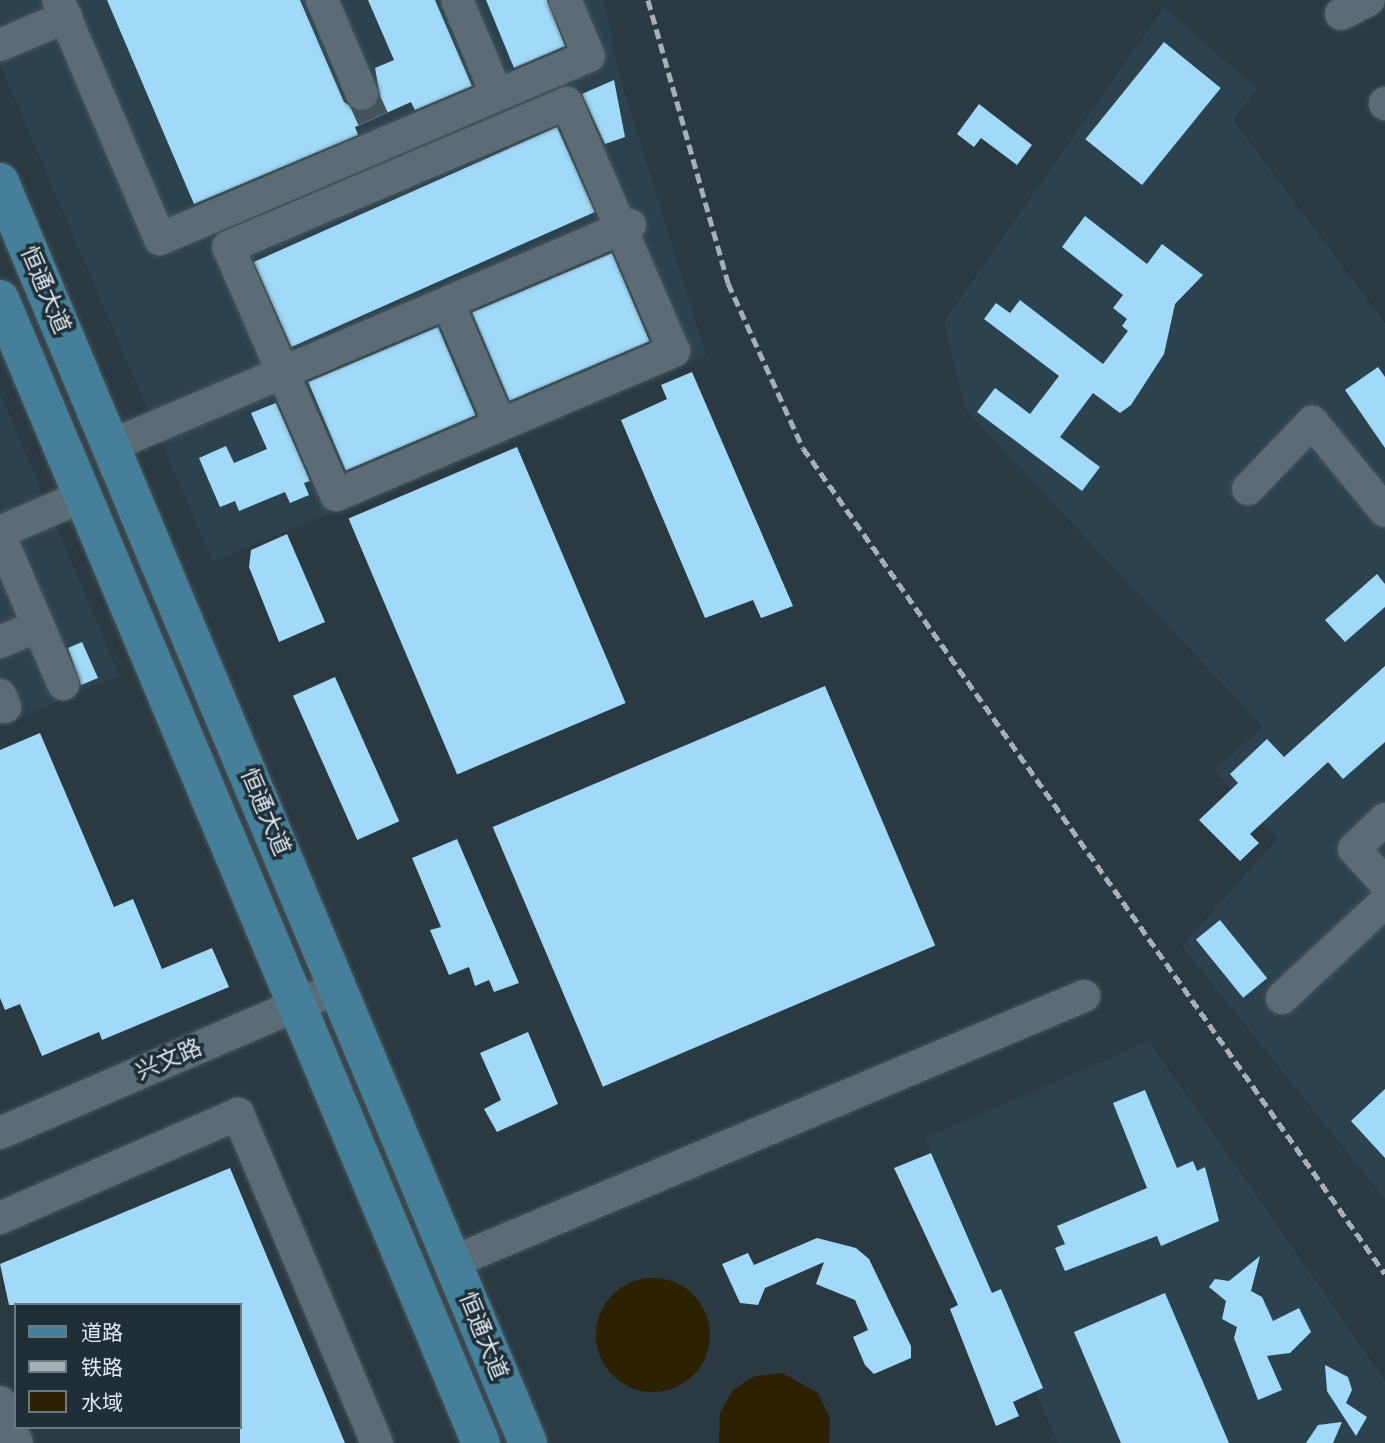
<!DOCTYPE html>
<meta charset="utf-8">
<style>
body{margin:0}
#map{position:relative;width:1385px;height:1443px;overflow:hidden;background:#2a3942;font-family:"Nunito Sans","Noto Sans SC",sans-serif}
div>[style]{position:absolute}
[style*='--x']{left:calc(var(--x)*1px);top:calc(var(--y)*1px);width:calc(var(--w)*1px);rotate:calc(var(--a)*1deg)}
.built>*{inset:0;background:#2c434f}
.water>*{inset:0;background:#2d2103}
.round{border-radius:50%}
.building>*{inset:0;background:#a0daf8;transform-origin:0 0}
.minor-tunnel>*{height:32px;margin-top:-16px;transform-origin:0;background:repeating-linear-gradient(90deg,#45535c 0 32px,transparent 0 48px)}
.roads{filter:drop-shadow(0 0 2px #47555b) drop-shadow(0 0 2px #47555b)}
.minor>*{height:32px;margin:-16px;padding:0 16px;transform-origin:16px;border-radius:16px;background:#5c6c76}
.major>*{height:38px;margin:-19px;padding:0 19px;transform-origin:19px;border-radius:19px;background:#467f99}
.rail>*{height:5px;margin-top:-2.5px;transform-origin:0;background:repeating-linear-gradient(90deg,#a5b0b7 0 10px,transparent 0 15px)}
span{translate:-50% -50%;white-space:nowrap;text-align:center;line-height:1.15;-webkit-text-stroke:7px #202f37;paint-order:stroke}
.street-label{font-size:23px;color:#dfe8ee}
.legend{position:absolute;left:14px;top:1303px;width:228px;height:126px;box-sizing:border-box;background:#202f37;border:2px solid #6c7980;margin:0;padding:9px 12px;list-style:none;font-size:21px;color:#dfe8ee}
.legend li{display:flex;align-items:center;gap:14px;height:35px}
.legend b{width:35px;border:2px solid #6c7980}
</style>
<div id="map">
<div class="built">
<i style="clip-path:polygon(0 0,604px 0,619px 74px,706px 355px,213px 562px,0 64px)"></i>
<i style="clip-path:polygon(1164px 7px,1257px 89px,1233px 120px,1385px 323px,1385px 1199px,1182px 946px,1278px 838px,1214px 770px,1263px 727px,966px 410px,944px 322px)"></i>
<i style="clip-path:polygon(0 393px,119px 675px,0 726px)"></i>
<i style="clip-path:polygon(1149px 1041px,1385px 1381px,1385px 1443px,1058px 1443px,925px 1138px)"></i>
</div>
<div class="water">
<i class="round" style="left:596px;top:1278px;width:114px;height:114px"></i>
<i style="clip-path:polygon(782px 1373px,818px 1393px,830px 1418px,829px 1443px,719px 1443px,720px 1413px,733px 1390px,755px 1376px)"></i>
</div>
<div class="building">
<i style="clip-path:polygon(107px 0,300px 0,344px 102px,360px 112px,380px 97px,375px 68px,394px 60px,368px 0,435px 0,472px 86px,415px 110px,411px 102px,355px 127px,358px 135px,194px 204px)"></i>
<i style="clip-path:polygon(486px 0,547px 0,565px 46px,514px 68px)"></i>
<i style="left:1164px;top:42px;width:73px;height:125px;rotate:39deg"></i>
<i style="clip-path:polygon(614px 80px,625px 137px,605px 144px,582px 94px)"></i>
<i style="clip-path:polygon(979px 104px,1032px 145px,1017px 165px,981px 138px,974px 147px,957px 134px)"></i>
<i style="left:557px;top:127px;width:93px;height:332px;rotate:66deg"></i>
<i style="clip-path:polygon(1085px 216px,1147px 264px,1162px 244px,1203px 275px,1175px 304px,1164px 354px,1131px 405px,1120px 413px,1093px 393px,1060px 437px,1100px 467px,1082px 491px,977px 412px,995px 388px,1030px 414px,1059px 376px,984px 319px,996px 303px,1010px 313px,1020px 300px,1103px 364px,1128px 331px,1122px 326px,1127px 319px,1113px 308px,1123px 295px,1062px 247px)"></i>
<i style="left:612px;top:253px;width:96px;height:152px;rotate:67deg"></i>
<i style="left:438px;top:327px;width:96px;height:141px;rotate:67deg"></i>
<i style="clip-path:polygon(1378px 367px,1385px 377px,1385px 448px,1345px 390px)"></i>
<i style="clip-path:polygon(692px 372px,793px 606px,761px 618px,753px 600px,705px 618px,621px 420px,667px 399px,661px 385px)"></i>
<i style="clip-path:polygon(276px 403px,310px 481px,304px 483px,309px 495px,290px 503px,285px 492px,239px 511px,235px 501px,220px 507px,199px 458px,226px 446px,234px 463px,267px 449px,251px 413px)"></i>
<i style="left:517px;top:447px;width:278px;height:183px;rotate:67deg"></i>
<i style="clip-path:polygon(287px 534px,325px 622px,279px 642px,249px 567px,251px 550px)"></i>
<i style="clip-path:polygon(1377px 574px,1385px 584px,1385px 607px,1345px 642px,1325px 620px)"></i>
<i style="clip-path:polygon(82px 642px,98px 678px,81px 685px,68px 648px)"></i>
<i style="clip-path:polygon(1385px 666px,1385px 742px,1343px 779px,1328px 762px,1250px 834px,1259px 843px,1240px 861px,1199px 820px,1238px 783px,1230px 774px,1267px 739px,1284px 757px)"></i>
<i style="left:335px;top:677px;width:158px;height:46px;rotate:66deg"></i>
<i style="left:825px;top:686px;width:282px;height:361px;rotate:67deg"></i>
<i style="clip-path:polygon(40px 733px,114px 907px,133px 899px,162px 969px,212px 948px,229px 987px,102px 1040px,99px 1032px,42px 1056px,20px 1004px,5px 1010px,0 998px,0 750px)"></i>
<i style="clip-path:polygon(457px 839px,519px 983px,494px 992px,489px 980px,475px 986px,469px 967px,449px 975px,430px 930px,441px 927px,412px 858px)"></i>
<i style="left:1220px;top:920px;width:75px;height:31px;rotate:51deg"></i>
<i style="clip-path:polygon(528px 1032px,558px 1104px,497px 1132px,484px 1109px,501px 1100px,480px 1053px)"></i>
<i style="clip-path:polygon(1385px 1089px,1385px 1158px,1351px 1121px)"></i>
<i style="clip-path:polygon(1145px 1090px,1177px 1168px,1193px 1161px,1197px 1171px,1205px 1167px,1219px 1221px,1161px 1246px,1157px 1236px,1065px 1271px,1055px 1248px,1065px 1244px,1057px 1226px,1147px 1188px,1113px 1103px)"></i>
<i style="clip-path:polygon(931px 1153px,992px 1293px,1001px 1289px,1043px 1388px,1013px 1402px,1019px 1416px,996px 1426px,950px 1309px,958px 1305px,894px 1168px)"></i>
<i style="clip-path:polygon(230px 1168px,345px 1443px,240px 1443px,240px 1305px,9px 1305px,0 1264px)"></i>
<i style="clip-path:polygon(817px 1238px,856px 1248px,869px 1259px,911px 1346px,911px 1358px,874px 1374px,865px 1365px,853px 1337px,868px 1330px,855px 1300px,816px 1284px,824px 1262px,765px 1288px,758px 1305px,740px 1303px,722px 1264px,748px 1253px,754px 1265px)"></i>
<i style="clip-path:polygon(1260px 1256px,1251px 1291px,1262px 1297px,1273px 1321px,1299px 1308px,1311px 1332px,1290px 1353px,1267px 1356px,1282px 1390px,1258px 1400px,1234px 1338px,1237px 1327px,1222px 1319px,1226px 1301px,1209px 1287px,1215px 1279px,1229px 1281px)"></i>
<i style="clip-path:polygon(1165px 1293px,1229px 1443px,1121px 1443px,1074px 1332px)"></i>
<i style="clip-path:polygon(1325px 1365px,1348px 1377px,1352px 1390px,1346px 1403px,1367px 1417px,1356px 1436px,1327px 1391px)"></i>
<i style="clip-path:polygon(1342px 1422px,1333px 1443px,1306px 1443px,1318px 1425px)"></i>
</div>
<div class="minor-tunnel">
<i style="--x:362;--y:94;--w:27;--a:66"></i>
</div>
<div class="roads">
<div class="minor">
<i style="--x:58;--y:0;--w:260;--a:66.9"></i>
<i style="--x:160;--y:239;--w:466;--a:-23.1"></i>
<i style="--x:589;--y:56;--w:61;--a:-113.2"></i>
<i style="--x:322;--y:0;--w:102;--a:66.9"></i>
<i style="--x:457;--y:0;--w:103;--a:67.2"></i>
<i style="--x:1341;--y:14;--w:31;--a:-27"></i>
<i style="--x:0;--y:45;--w:72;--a:-23"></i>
<i style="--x:567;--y:103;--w:270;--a:66.7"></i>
<i style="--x:674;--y:351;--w:367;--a:156.9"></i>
<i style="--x:336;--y:495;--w:270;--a:-113.5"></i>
<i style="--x:228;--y:247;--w:368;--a:-23"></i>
<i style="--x:1385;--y:103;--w:1;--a:90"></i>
<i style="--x:448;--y:303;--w:133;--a:66.9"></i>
<i style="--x:110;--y:446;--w:565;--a:-23.03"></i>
<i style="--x:1248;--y:489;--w:93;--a:-46.3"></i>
<i style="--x:1312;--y:422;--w:115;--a:50.6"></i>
<i style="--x:0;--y:532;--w:90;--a:-23.4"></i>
<i style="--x:0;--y:536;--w:161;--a:66.9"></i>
<i style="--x:0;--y:642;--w:41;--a:-22.8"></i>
<i style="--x:0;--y:695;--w:13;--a:67"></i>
<i style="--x:1385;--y:819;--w:43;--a:135.9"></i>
<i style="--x:1354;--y:849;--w:46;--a:47.6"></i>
<i style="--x:1282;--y:998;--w:141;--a:-43"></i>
<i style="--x:0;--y:1133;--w:369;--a:-23.3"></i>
<i style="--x:0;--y:1218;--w:260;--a:-23.6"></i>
<i style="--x:238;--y:1114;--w:357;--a:67.1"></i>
<i style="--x:453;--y:1262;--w:685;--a:-22.86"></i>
<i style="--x:0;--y:1402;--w:44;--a:67.5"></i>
</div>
<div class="major">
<i style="--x:0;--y:182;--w:1367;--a:67.28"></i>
<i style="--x:0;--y:299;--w:1241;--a:67.2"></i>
</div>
</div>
<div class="rail">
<i style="--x:648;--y:0;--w:294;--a:74.2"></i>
<i style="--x:728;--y:283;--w:181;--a:65.6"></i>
<i style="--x:803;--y:448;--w:1010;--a:54.83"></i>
</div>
<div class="street-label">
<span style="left:45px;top:290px;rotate:67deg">恒通大道</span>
<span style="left:265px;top:812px;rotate:67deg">恒通大道</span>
<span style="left:169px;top:1060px;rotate:-23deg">兴文路</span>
<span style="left:483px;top:1336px;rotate:68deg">恒通大道</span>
</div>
<ul class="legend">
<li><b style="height:9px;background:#467f99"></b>道路</li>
<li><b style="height:9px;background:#a5b0b7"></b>铁路</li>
<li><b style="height:19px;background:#2d2103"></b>水域</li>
</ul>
</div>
